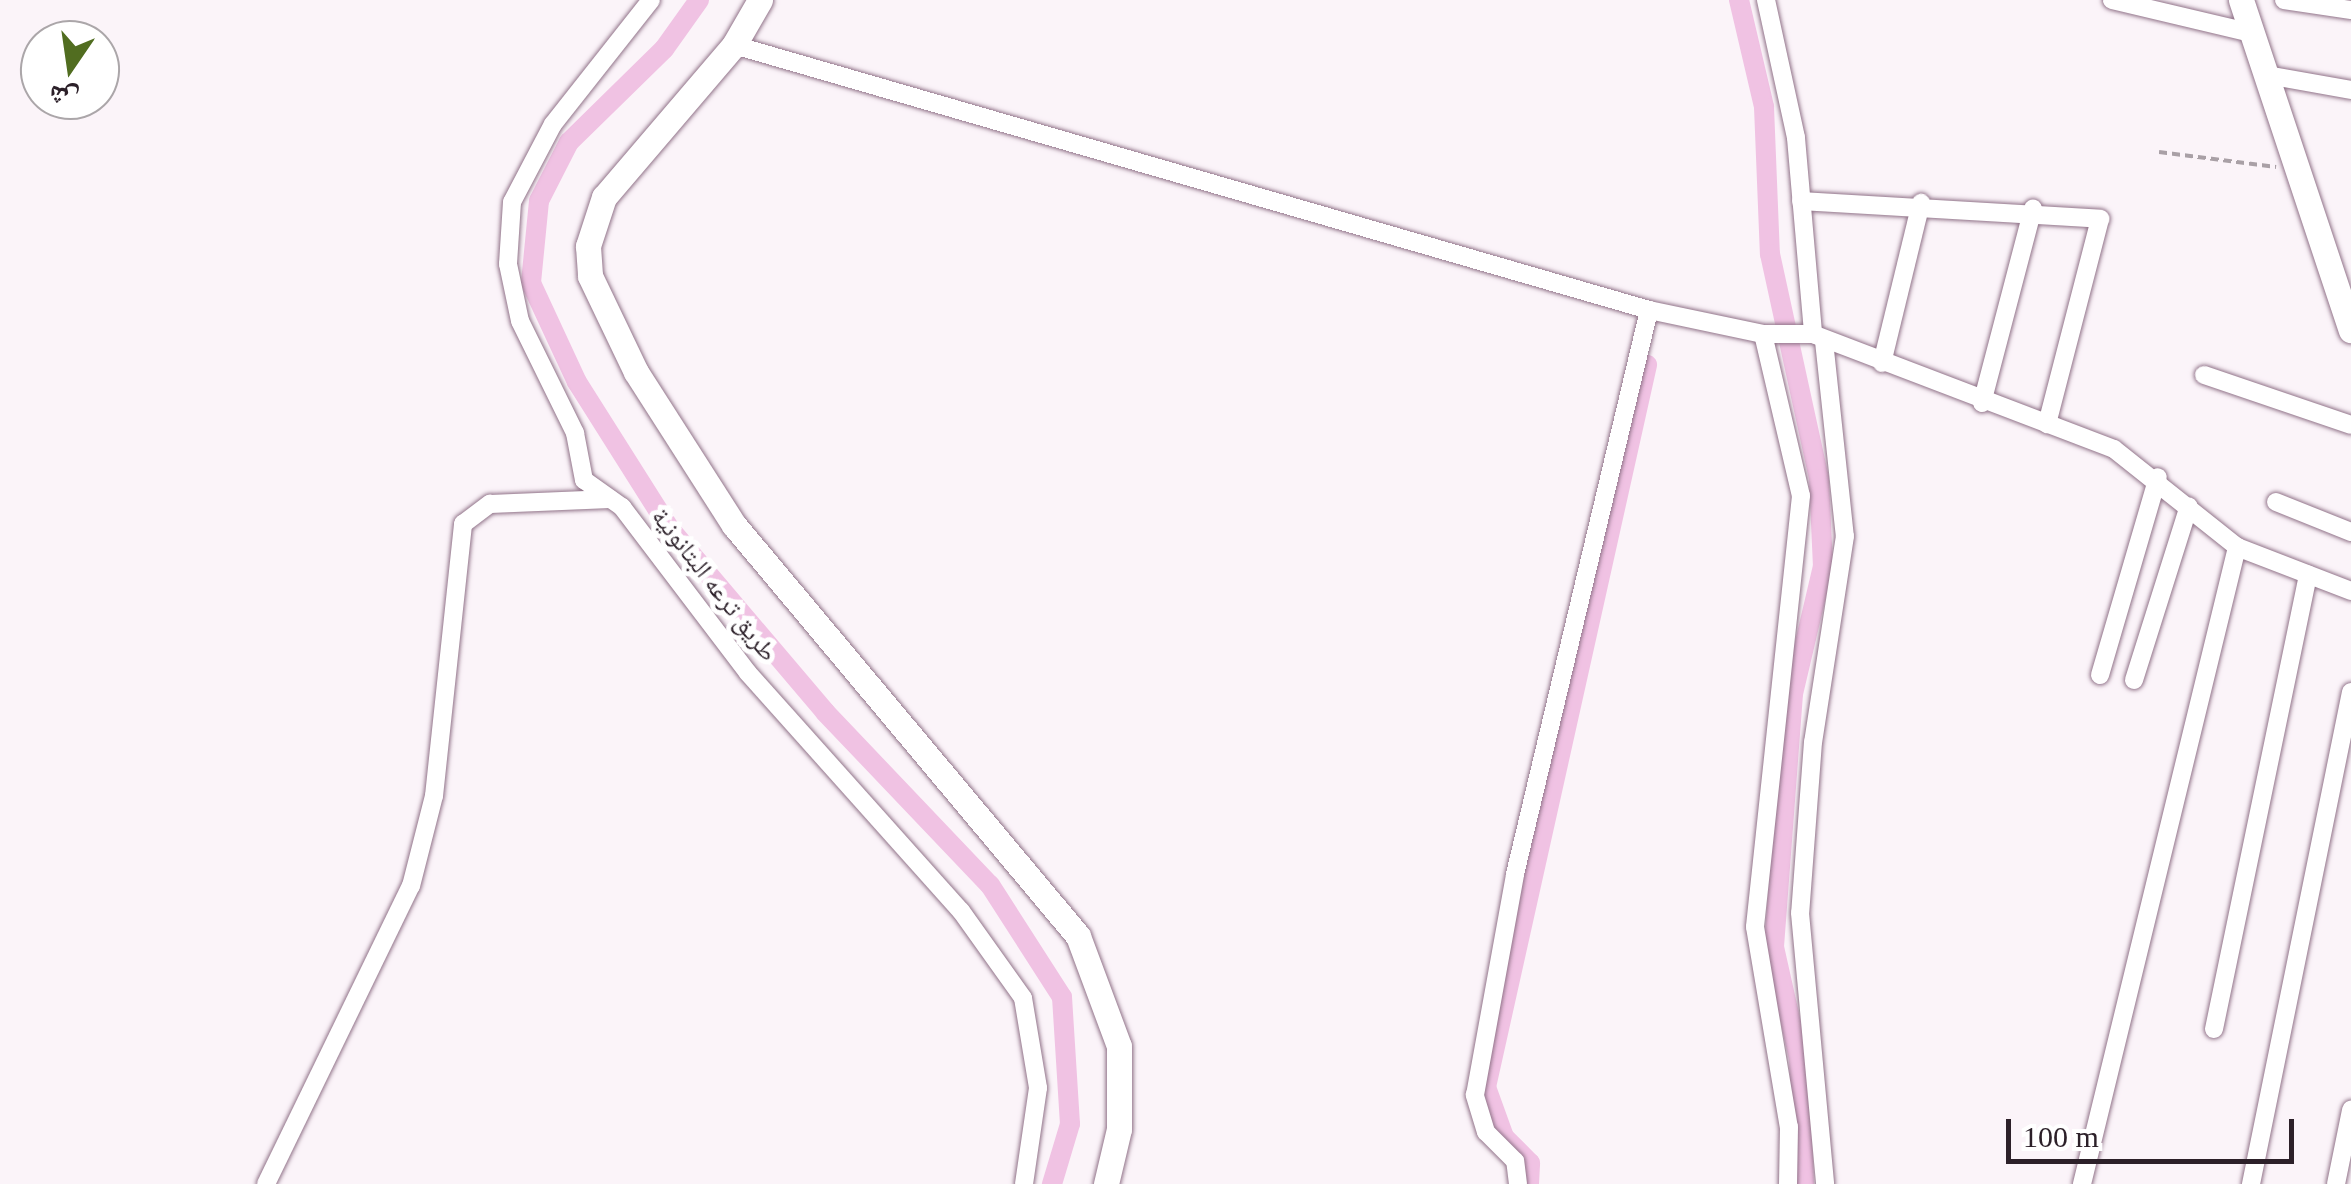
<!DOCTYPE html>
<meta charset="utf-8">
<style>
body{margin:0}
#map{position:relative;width:2351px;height:1184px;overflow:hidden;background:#fbf4f9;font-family:"Times New Roman","Noto Naskh Arabic",serif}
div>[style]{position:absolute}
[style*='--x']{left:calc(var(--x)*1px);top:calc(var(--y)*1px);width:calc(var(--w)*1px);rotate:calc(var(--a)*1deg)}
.canal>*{height:20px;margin:-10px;padding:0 10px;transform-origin:10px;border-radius:10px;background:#f0c2e3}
.path>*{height:4px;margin-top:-2px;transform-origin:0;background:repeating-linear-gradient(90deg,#a9a0a6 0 8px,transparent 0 13px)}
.roads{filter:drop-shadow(0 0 2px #917389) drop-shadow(0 0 2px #917389)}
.street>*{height:18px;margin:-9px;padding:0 9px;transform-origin:9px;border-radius:9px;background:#fff}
.secondary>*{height:25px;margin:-12.5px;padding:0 12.5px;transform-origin:12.5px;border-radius:12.5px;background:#fff}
span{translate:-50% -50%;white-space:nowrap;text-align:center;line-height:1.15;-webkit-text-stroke:10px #fff;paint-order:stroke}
.street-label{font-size:25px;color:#2c2029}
.north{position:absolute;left:20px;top:20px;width:100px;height:100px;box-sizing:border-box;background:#fff;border:2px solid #aba6a9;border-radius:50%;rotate:193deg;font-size:28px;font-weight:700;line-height:40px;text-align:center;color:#2c2029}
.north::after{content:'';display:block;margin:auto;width:35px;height:45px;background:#516d20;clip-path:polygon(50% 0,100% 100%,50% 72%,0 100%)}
.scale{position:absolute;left:2006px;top:1119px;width:288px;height:45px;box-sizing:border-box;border:5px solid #2c2029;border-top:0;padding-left:12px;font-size:30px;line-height:35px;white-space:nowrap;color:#2c2029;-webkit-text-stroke:8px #fff;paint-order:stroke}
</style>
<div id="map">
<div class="canal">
<i style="--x:699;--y:0;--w:60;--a:125.5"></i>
<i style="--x:664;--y:49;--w:133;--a:135.6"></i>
<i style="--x:569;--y:142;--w:66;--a:117"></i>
<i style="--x:539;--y:201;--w:82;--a:95.6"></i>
<i style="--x:531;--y:283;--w:109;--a:65.1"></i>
<i style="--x:577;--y:382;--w:174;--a:57.7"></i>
<i style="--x:670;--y:529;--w:240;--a:49.7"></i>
<i style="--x:825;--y:712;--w:239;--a:46.4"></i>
<i style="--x:990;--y:885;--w:133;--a:57.3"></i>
<i style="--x:1062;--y:997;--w:127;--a:86.4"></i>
<i style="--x:1070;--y:1124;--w:63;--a:106.7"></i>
<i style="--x:1739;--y:0;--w:110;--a:76.8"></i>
<i style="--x:1764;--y:107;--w:147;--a:87.7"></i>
<i style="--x:1770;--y:254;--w:230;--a:77.7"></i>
<i style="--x:1819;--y:479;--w:87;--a:87.4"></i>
<i style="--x:1823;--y:566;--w:131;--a:103.2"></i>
<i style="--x:1793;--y:694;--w:254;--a:94.3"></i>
<i style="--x:1774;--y:947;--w:115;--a:77.4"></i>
<i style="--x:1799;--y:1059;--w:125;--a:87.7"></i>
<i style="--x:1529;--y:1184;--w:21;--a:-87"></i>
<i style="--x:1530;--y:1163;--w:37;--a:-135"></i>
<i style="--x:1504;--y:1137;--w:53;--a:-109.8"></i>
<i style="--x:1486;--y:1087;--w:740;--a:-77.43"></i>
</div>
<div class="path">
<i style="--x:2159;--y:152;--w:118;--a:7.3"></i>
</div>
<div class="roads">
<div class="street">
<i style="--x:651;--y:0;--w:158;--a:128.3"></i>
<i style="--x:553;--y:124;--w:88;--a:117.7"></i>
<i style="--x:512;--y:202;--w:62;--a:93.7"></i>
<i style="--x:508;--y:264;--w:58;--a:78.1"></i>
<i style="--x:520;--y:321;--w:125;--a:63.8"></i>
<i style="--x:575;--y:433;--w:48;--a:79.2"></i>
<i style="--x:584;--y:480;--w:47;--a:35.4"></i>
<i style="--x:622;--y:507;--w:208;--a:52.8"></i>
<i style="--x:748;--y:673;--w:319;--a:48.2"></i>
<i style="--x:961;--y:911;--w:107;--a:54.5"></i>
<i style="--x:1023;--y:998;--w:91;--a:80.5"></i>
<i style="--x:1038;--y:1088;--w:97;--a:98.3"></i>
<i style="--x:1766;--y:0;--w:141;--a:77.7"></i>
<i style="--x:1796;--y:138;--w:197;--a:85"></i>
<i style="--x:2112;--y:0;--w:144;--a:13.3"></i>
<i style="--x:2284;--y:0;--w:68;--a:8.5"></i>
<i style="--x:734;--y:45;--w:953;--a:16.15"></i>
<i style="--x:1649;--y:310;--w:116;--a:11.9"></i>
<i style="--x:1763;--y:334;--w:50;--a:0"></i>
<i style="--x:1813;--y:334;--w:322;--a:20.9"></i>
<i style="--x:2114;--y:449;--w:157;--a:38.5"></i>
<i style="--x:2237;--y:547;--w:122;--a:21.1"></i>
<i style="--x:2267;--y:75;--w:85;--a:10.1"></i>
<i style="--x:1801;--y:201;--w:300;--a:3.4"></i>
<i style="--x:2100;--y:219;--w:212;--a:104.5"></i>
<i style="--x:1763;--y:334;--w:166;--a:76.8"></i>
<i style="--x:1801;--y:496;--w:433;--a:96.1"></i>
<i style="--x:1755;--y:927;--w:203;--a:80.4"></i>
<i style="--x:1789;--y:1127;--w:57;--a:91"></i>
<i style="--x:1824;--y:341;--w:196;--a:83.9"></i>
<i style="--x:1845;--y:536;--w:208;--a:98.8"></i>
<i style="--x:1813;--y:742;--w:171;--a:94.3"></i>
<i style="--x:1800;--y:913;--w:272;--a:84.7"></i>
<i style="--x:1882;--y:363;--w:165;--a:-76.3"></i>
<i style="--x:2204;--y:375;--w:155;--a:18.8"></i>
<i style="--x:1982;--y:403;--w:201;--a:-75.3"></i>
<i style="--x:2276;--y:502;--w:81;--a:21.8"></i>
<i style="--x:2100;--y:675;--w:206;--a:-73.7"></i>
<i style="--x:2134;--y:680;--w:182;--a:-72.5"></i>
<i style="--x:2214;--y:1029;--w:464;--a:-78.3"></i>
<i style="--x:266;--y:1184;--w:331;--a:-64.1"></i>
<i style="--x:411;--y:886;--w:93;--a:-75.7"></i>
<i style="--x:434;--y:796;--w:274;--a:-83.9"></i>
<i style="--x:463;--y:524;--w:34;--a:-37"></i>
<i style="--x:490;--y:504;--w:120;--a:-2.4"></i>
<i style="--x:1518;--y:1184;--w:23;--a:-97"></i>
<i style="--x:1515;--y:1161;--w:41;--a:-135"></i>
<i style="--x:1486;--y:1132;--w:39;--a:-107"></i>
<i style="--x:1475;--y:1095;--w:225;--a:-79.7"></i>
<i style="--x:1515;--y:874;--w:580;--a:-76.63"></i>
<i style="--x:2082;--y:1184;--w:656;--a:-76.32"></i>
<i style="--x:2251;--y:1184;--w:502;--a:-78.51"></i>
<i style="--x:2336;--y:1184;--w:76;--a:-78.5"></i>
</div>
<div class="secondary">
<i style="--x:760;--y:0;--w:52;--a:120"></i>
<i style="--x:734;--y:45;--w:200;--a:130.5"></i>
<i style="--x:604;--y:197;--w:52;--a:108.1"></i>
<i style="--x:588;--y:246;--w:30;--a:86"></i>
<i style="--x:590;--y:276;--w:106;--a:64.4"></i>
<i style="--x:636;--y:372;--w:182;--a:57.4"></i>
<i style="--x:734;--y:525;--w:536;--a:50.07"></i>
<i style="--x:1078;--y:936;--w:117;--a:69.6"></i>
<i style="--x:1119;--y:1046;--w:83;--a:90"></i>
<i style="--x:1119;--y:1129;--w:57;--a:103.3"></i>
<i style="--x:2241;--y:0;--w:348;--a:71.6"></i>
</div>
</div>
<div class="street-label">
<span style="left:714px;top:585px;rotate:52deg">طريق ترعه البتانونية</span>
</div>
<div class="north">ش</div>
<div class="scale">100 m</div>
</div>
